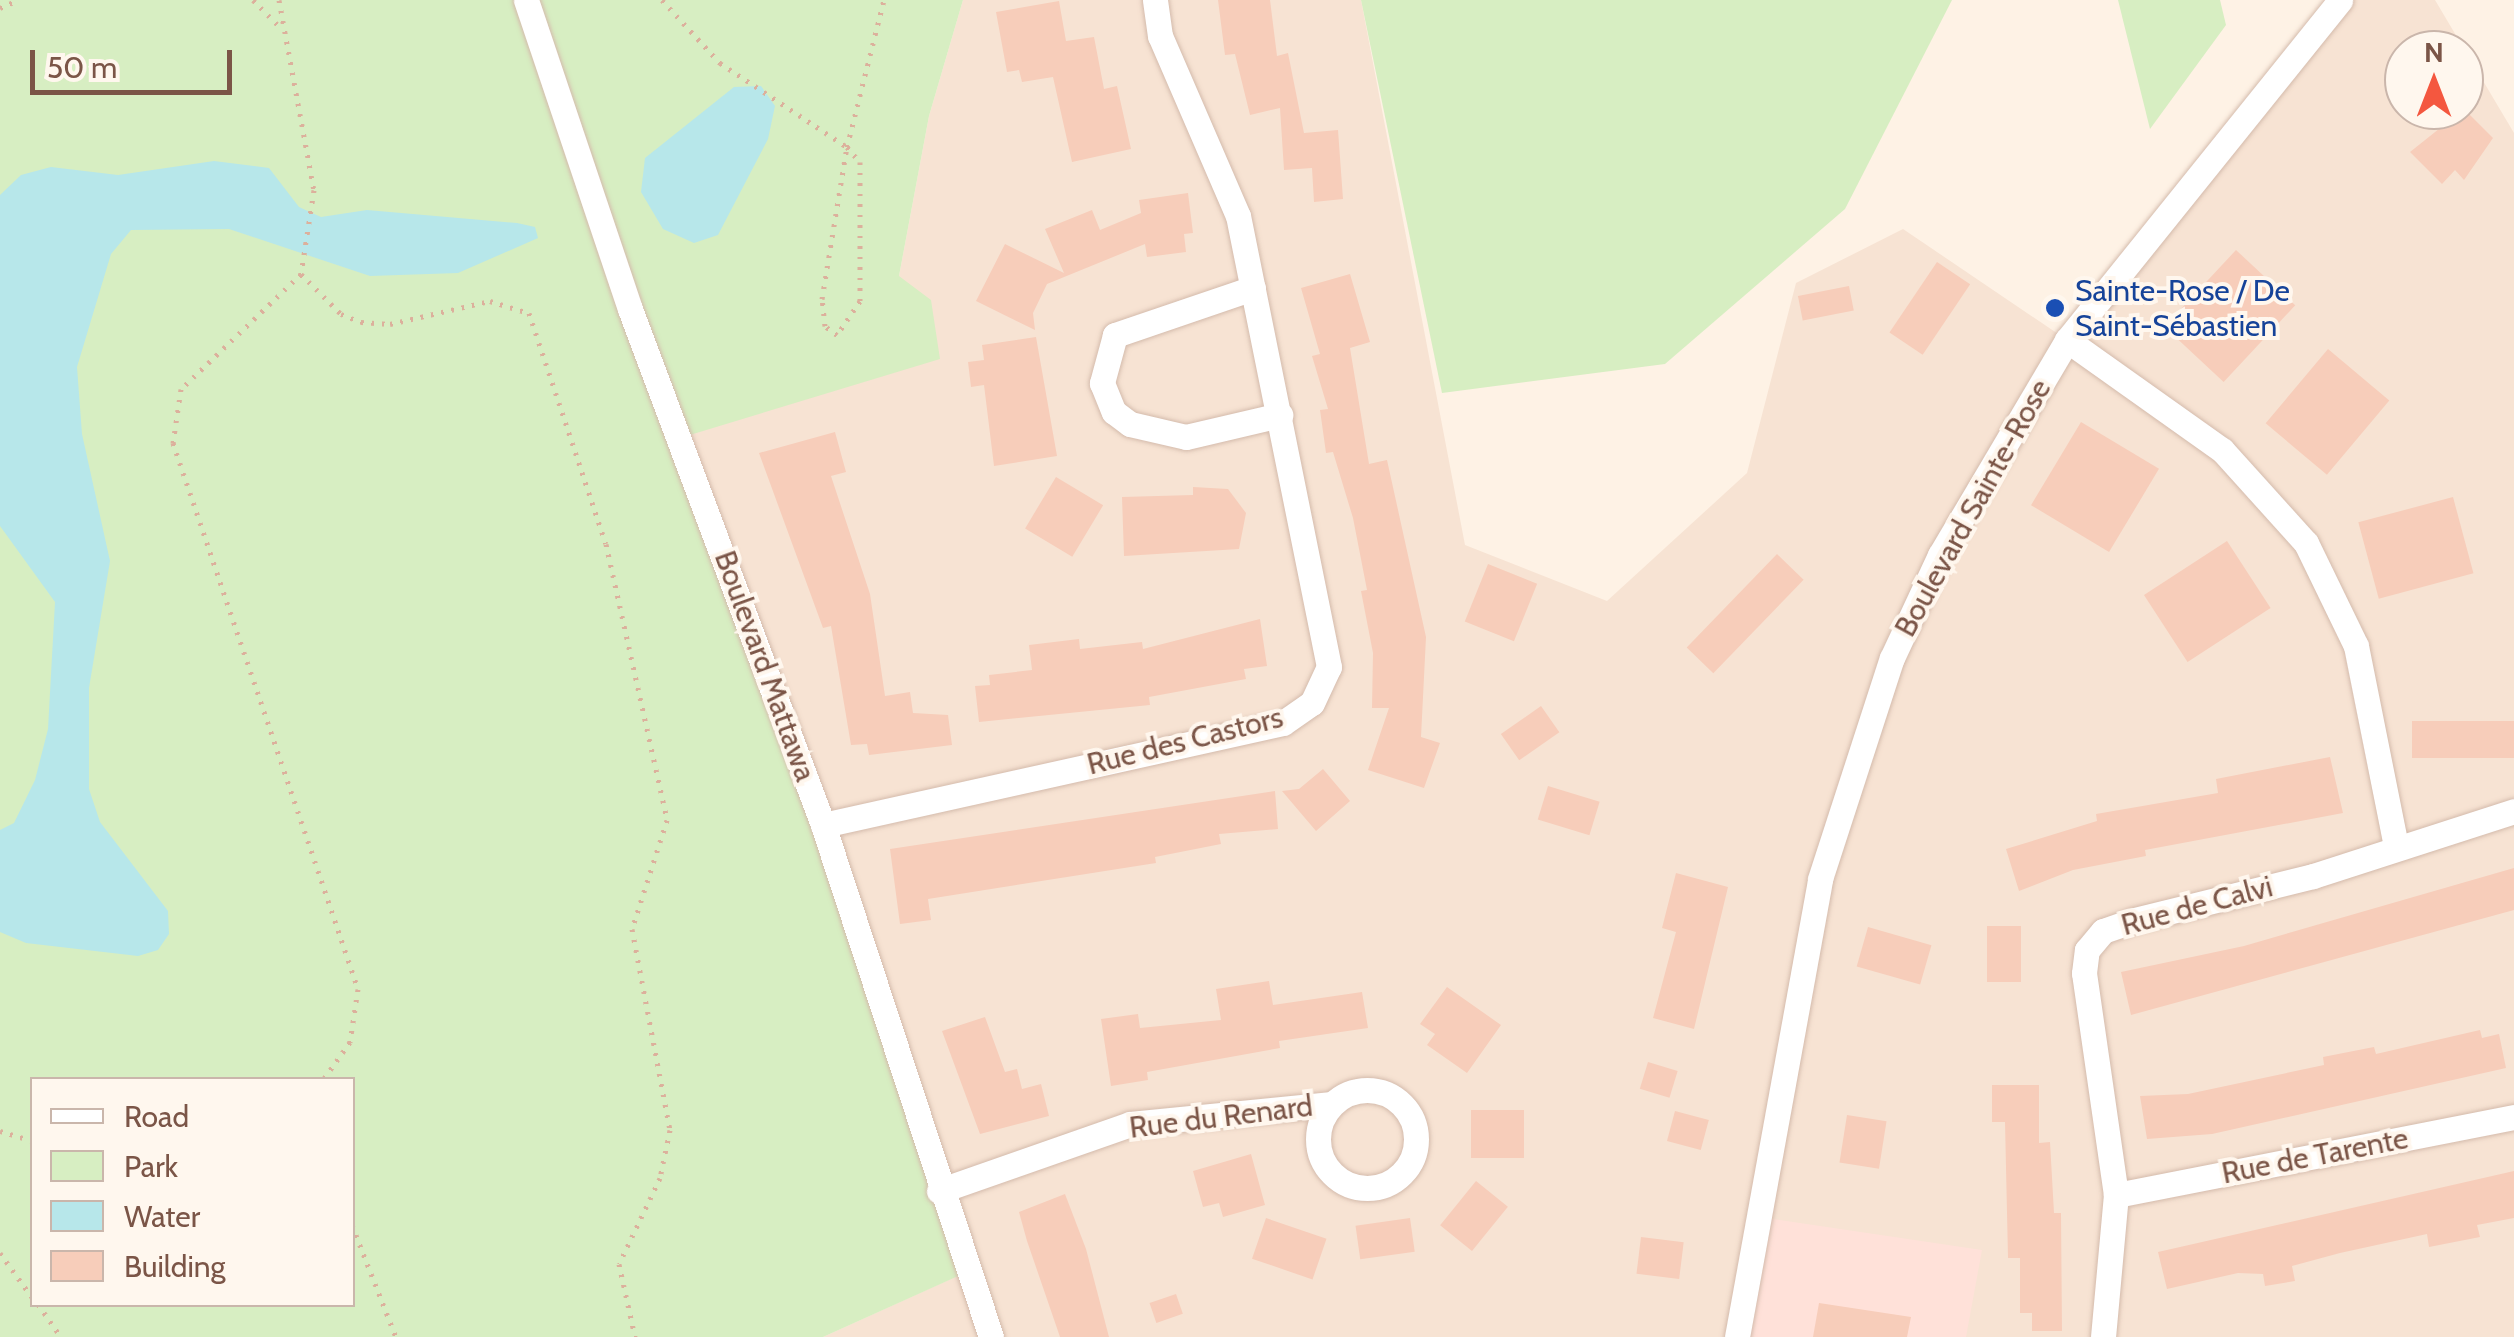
<!DOCTYPE html>
<meta charset="utf-8">
<style>
body{margin:0}
#map{position:relative;width:2514px;height:1337px;overflow:hidden;background:#fef2e5;font-family:Cabin,sans-serif}
div>[style]{position:absolute}
[style*='--x']{left:calc(var(--x)*1px);top:calc(var(--y)*1px);width:calc(var(--w)*1px);rotate:calc(var(--a)*1deg)}
.residential>*{inset:0;background:#f7e3d3}
.commercial>*{inset:0;background:#ffe1d9}
.green>*{inset:0;background:#d7eec2}
.water>*{inset:0;background:#b7e7ea}
.building>*{inset:0;background:#f7cdba;transform-origin:0 0}
.path>*{height:5px;margin-top:-2.5px;transform-origin:0;background:repeating-linear-gradient(90deg,#dcb09c 0 2.5px,transparent 0 10.5px)}
.roads{filter:drop-shadow(0 0 2px #d4bbac) drop-shadow(0 0 2px #d4bbac)}
.minor>*{height:25px;margin:-12.5px;padding:0 12.5px;transform-origin:12.5px;border-radius:12.5px;background:#fff}
.minor>.ring{margin:-12.5px;padding:0;box-sizing:content-box;background:none;border:25px solid #fff;border-radius:50%}
.dots>*{width:28px;height:28px;translate:-50% -50%;box-sizing:border-box;border:5px solid #fff7ee;border-radius:50%}
span{translate:-50% -50%;white-space:nowrap;text-align:center;line-height:1.15;-webkit-text-stroke:8px #fff7ee;paint-order:stroke}
.transit-label{font-size:30px;color:#164399}
.left{translate:0 -50%;text-align:left}
.street-label{font-size:30px;color:#7b5547}
.legend{position:absolute;left:30px;top:1077px;width:325px;height:230px;box-sizing:border-box;background:#fff7ee;border:2px solid #cab6ab;margin:0;padding:12px 18px;list-style:none;font-size:30px;color:#7b5547}
.legend li{display:flex;align-items:center;gap:20px;height:50px}
.legend b{width:50px;border:2px solid #cab6ab}
.north{position:absolute;left:2384px;top:30px;width:100px;height:100px;box-sizing:border-box;background:#fff7ee;border:2px solid #cab6ab;border-radius:50%;rotate:0deg;font-size:28px;font-weight:700;line-height:40px;text-align:center;color:#7b5547}
.north::after{content:'';display:block;margin:auto;width:35px;height:45px;background:#f4573f;clip-path:polygon(50% 0,100% 100%,50% 72%,0 100%)}
.scale{position:absolute;left:30px;top:50px;width:202px;height:45px;box-sizing:border-box;border:5px solid #7b5547;border-top:0;padding-left:12px;font-size:30px;line-height:35px;white-space:nowrap;color:#7b5547;-webkit-text-stroke:8px #fff7ee;paint-order:stroke}
</style>
<div id="map">
<div class="residential">
<i style="clip-path:polygon(evenodd,963px 0,1361px 0,1465px 545px,1607px 601px,1747px 473px,1796px 283px,1903px 229px,2067px 340px,2340px 0,2435px 0,2514px 133px,2514px 1337px,823px 1337px,966px 1272px,680px 438px,803px 395px,899px 276px,929px 116px,963px 0,2404px 50px,2464px 50px,2464px 110px,2404px 110px,2404px 50px)"></i>
</div>
<div class="commercial">
<i style="clip-path:polygon(1766px 1218px,1982px 1250px,1966px 1337px,1745px 1337px)"></i>
</div>
<div class="green">
<i style="clip-path:polygon(evenodd,0 0,963px 0,929px 116px,899px 276px,931px 300px,940px 359px,680px 438px,967px 1272px,823px 1337px,0 1337px,0 0,32px 1080px,352px 1080px,352px 1304px,32px 1304px,32px 1080px)"></i>
<i style="clip-path:polygon(1361px 0,1952px 0,1845px 209px,1665px 364px,1442px 393px)"></i>
<i style="clip-path:polygon(2118px 0,2220px 0,2226px 25px,2150px 129px)"></i>
</div>
<div class="water">
<i style="clip-path:polygon(761px 86px,775px 106px,768px 139px,718px 235px,694px 243px,663px 229px,641px 192px,645px 158px,734px 87px)"></i>
<i style="clip-path:polygon(214px 161px,269px 168px,299px 207px,321px 217px,367px 210px,517px 223px,535px 227px,538px 238px,458px 273px,370px 276px,229px 229px,131px 230px,111px 254px,77px 367px,82px 434px,110px 561px,89px 688px,89px 789px,100px 822px,168px 911px,169px 934px,158px 950px,138px 956px,26px 943px,0 932px,0 830px,14px 823px,35px 780px,48px 729px,55px 602px,0 526px,0 195px,21px 175px,51px 167px,118px 175px)"></i>
</div>
<div class="building">
<i style="clip-path:polygon(1218px 0,1270px 0,1277px 56px,1288px 53px,1304px 133px,1338px 130px,1343px 199px,1314px 202px,1312px 168px,1284px 170px,1280px 108px,1250px 115px,1235px 54px,1225px 55px)"></i>
<i style="clip-path:polygon(1059px 1px,1066px 41px,1094px 37px,1104px 89px,1117px 86px,1131px 149px,1072px 162px,1053px 77px,1022px 82px,1019px 70px,1007px 72px,996px 12px)"></i>
<i style="clip-path:polygon(2464px 109px,2493px 138px,2464px 180px,2455px 170px,2442px 184px,2410px 152px)"></i>
<i style="clip-path:polygon(1188px 193px,1193px 233px,1184px 234px,1186px 252px,1147px 257px,1145px 244px,1047px 284px,1033px 313px,1035px 330px,976px 301px,1005px 244px,1064px 273px,1045px 229px,1092px 210px,1100px 230px,1141px 213px,1139px 200px)"></i>
<i style="left:2236px;top:250px;width:81px;height:105px;rotate:43deg"></i>
<i style="left:1937px;top:262px;width:40px;height:85px;rotate:34deg"></i>
<i style="clip-path:polygon(1350px 274px,1370px 342px,1350px 348px,1369px 464px,1387px 460px,1426px 637px,1421px 737px,1440px 743px,1424px 788px,1368px 770px,1389px 708px,1372px 708px,1373px 653px,1361px 591px,1367px 590px,1353px 518px,1333px 452px,1326px 453px,1320px 410px,1328px 409px,1312px 356px,1320px 354px,1301px 288px)"></i>
<i style="left:1849px;top:286px;width:25px;height:52px;rotate:79deg"></i>
<i style="clip-path:polygon(1036px 337px,1057px 456px,994px 466px,984px 385px,971px 387px,968px 362px,984px 360px,982px 345px)"></i>
<i style="left:2328px;top:349px;width:80px;height:97px;rotate:40deg"></i>
<i style="left:2081px;top:422px;width:91px;height:97px;rotate:31deg"></i>
<i style="clip-path:polygon(835px 432px,846px 472px,831px 476px,870px 594px,885px 696px,910px 692px,913px 713px,948px 715px,952px 745px,869px 755px,867px 744px,851px 745px,831px 626px,823px 628px,759px 453px)"></i>
<i style="left:1056px;top:477px;width:55px;height:60px;rotate:31deg"></i>
<i style="clip-path:polygon(1193px 487px,1228px 489px,1246px 513px,1239px 549px,1124px 556px,1122px 497px,1193px 495px)"></i>
<i style="left:2453px;top:497px;width:79px;height:98px;rotate:75deg"></i>
<i style="left:2227px;top:541px;width:80px;height:99px;rotate:57deg"></i>
<i style="left:1777px;top:554px;width:37px;height:130px;rotate:44deg"></i>
<i style="left:1488px;top:564px;width:53px;height:62px;rotate:22deg"></i>
<i style="clip-path:polygon(1260px 619px,1267px 666px,1244px 669px,1246px 679px,1149px 697px,1150px 705px,979px 722px,975px 686px,990px 685px,989px 675px,1032px 670px,1029px 645px,1079px 639px,1080px 649px,1142px 642px,1143px 649px)"></i>
<i style="left:1541px;top:706px;width:32px;height:49px;rotate:55deg"></i>
<i style="left:2514px;top:721px;width:37px;height:102px;rotate:90deg"></i>
<i style="clip-path:polygon(2330px 757px,2343px 813px,2145px 850px,2146px 856px,2073px 870px,2019px 891px,2006px 849px,2097px 821px,2096px 814px,2218px 793px,2216px 779px)"></i>
<i style="clip-path:polygon(1323px 769px,1350px 801px,1316px 831px,1282px 791px,1299px 789px)"></i>
<i style="left:1548px;top:786px;width:54px;height:35px;rotate:17deg"></i>
<i style="clip-path:polygon(1275px 791px,1278px 829px,1219px 834px,1221px 844px,1155px 857px,1156px 863px,928px 899px,931px 920px,900px 924px,890px 849px)"></i>
<i style="clip-path:polygon(2514px 868px,2514px 910px,2131px 1015px,2121px 972px,2244px 946px)"></i>
<i style="clip-path:polygon(1676px 873px,1728px 887px,1694px 1029px,1653px 1018px,1676px 932px,1662px 928px)"></i>
<i style="left:1987px;top:926px;width:34px;height:56px"></i>
<i style="left:1868px;top:927px;width:66px;height:41px;rotate:16deg"></i>
<i style="clip-path:polygon(1269px 981px,1273px 1005px,1362px 992px,1368px 1028px,1279px 1041px,1280px 1048px,1147px 1072px,1148px 1080px,1111px 1086px,1101px 1019px,1138px 1014px,1140px 1028px,1221px 1020px,1216px 989px)"></i>
<i style="clip-path:polygon(1447px 987px,1501px 1025px,1467px 1073px,1427px 1045px,1435px 1034px,1420px 1024px)"></i>
<i style="clip-path:polygon(985px 1017px,1005px 1072px,1017px 1069px,1022px 1089px,1041px 1084px,1049px 1116px,980px 1134px,942px 1031px)"></i>
<i style="clip-path:polygon(2480px 1030px,2482px 1038px,2499px 1034px,2506px 1068px,2212px 1134px,2147px 1139px,2140px 1096px,2188px 1094px,2324px 1065px,2323px 1057px,2374px 1047px,2376px 1054px)"></i>
<i style="left:1648px;top:1062px;width:31px;height:28px;rotate:17deg"></i>
<i style="clip-path:polygon(1992px 1085px,2039px 1085px,2039px 1143px,2050px 1142px,2054px 1213px,2061px 1213px,2062px 1331px,2032px 1331px,2032px 1313px,2020px 1313px,2020px 1258px,2008px 1258px,2005px 1122px,1992px 1122px)"></i>
<i style="left:1471px;top:1110px;width:53px;height:48px"></i>
<i style="left:1675px;top:1111px;width:35px;height:31px;rotate:15deg"></i>
<i style="left:1847px;top:1115px;width:40px;height:48px;rotate:9deg"></i>
<i style="clip-path:polygon(1251px 1154px,1265px 1205px,1223px 1217px,1219px 1203px,1203px 1207px,1193px 1171px)"></i>
<i style="clip-path:polygon(2514px 1171px,2514px 1218px,2477px 1225px,2480px 1237px,2429px 1247px,2427px 1234px,2340px 1253px,2292px 1266px,2295px 1281px,2265px 1286px,2263px 1274px,2238px 1273px,2167px 1289px,2158px 1252px)"></i>
<i style="left:1476px;top:1181px;width:41px;height:57px;rotate:39deg"></i>
<i style="clip-path:polygon(1065px 1194px,1086px 1249px,1109px 1337px,1060px 1337px,1027px 1241px,1019px 1212px)"></i>
<i style="left:1266px;top:1218px;width:64px;height:43px;rotate:19deg"></i>
<i style="left:1410px;top:1218px;width:34px;height:55px;rotate:82deg"></i>
<i style="left:1641px;top:1237px;width:43px;height:37px;rotate:7deg"></i>
<i style="left:1176px;top:1294px;width:21px;height:28px;rotate:71deg"></i>
<i style="clip-path:polygon(1819px 1303px,1911px 1317px,1907px 1337px,1813px 1337px)"></i>
</div>
<div class="path">
<i style="--x:253;--y:0;--w:37;--a:45"></i>
<i style="--x:279;--y:0;--w:193;--a:79.6"></i>
<i style="--x:314;--y:190;--w:85;--a:98.8"></i>
<i style="--x:301;--y:274;--w:166;--a:136.2"></i>
<i style="--x:181;--y:389;--w:55;--a:98.4"></i>
<i style="--x:173;--y:443;--w:576;--a:71.28"></i>
<i style="--x:358;--y:989;--w:54;--a:98.6"></i>
<i style="--x:350;--y:1042;--w:47;--a:125.4"></i>
<i style="--x:662;--y:0;--w:86;--a:47.4"></i>
<i style="--x:720;--y:63;--w:152;--a:33.5"></i>
<i style="--x:847;--y:147;--w:20;--a:49"></i>
<i style="--x:860;--y:162;--w:139;--a:90"></i>
<i style="--x:860;--y:301;--w:41;--a:124.1"></i>
<i style="--x:837;--y:335;--w:15;--a:-143"></i>
<i style="--x:825;--y:326;--w:27;--a:-96"></i>
<i style="--x:822;--y:299;--w:154;--a:-80.7"></i>
<i style="--x:847;--y:147;--w:152;--a:-75.9"></i>
<i style="--x:0;--y:8;--w:20;--a:-24"></i>
<i style="--x:301;--y:274;--w:57;--a:45"></i>
<i style="--x:341;--y:314;--w:22;--a:22"></i>
<i style="--x:361;--y:322;--w:29;--a:4"></i>
<i style="--x:390;--y:324;--w:103;--a:-13"></i>
<i style="--x:490;--y:301;--w:41;--a:17.1"></i>
<i style="--x:529;--y:313;--w:243;--a:71.6"></i>
<i style="--x:606;--y:544;--w:283;--a:77.5"></i>
<i style="--x:667;--y:820;--w:114;--a:107.8"></i>
<i style="--x:632;--y:929;--w:205;--a:79.3"></i>
<i style="--x:670;--y:1130;--w:49;--a:101.8"></i>
<i style="--x:660;--y:1178;--w:95;--a:115.5"></i>
<i style="--x:619;--y:1264;--w:75;--a:77.6"></i>
<i style="--x:0;--y:1131;--w:34;--a:17"></i>
<i style="--x:352;--y:1225;--w:120;--a:68.6"></i>
<i style="--x:0;--y:1253;--w:54;--a:54"></i>
<i style="--x:38;--y:1304;--w:40;--a:55.1"></i>
</div>
<div class="roads">
<div class="minor">
<i style="--x:526;--y:0;--w:326;--a:71.4"></i>
<i style="--x:630;--y:309;--w:551;--a:69.49"></i>
<i style="--x:823;--y:825;--w:539;--a:71.83"></i>
<i style="--x:1253;--y:288;--w:146;--a:161.2"></i>
<i style="--x:1115;--y:335;--w:50;--a:105.2"></i>
<i style="--x:1102;--y:383;--w:31;--a:68"></i>
<i style="--x:1114;--y:412;--w:20;--a:37"></i>
<i style="--x:1130;--y:424;--w:57;--a:13.1"></i>
<i style="--x:1186;--y:437;--w:97;--a:-13.2"></i>
<i style="--x:2067;--y:340;--w:190;--a:35.4"></i>
<i style="--x:2222;--y:450;--w:125;--a:47.9"></i>
<i style="--x:2306;--y:543;--w:114;--a:64.1"></i>
<i style="--x:2356;--y:646;--w:204;--a:78.7"></i>
<i style="--x:823;--y:825;--w:471;--a:-12.5"></i>
<i style="--x:1283;--y:723;--w:35;--a:-35"></i>
<i style="--x:1312;--y:703;--w:40;--a:-65"></i>
<i style="--x:1329;--y:667;--w:460;--a:-101.4"></i>
<i style="--x:1238;--y:216;--w:196;--a:-113.4"></i>
<i style="--x:1160;--y:36;--w:36;--a:-98"></i>
<i class="ring" style="left:1318px;top:1090px;width:73px;height:73px"></i>
<i style="--x:939;--y:1191;--w:202;--a:-19.3"></i>
<i style="--x:1130;--y:1124;--w:203;--a:-5.7"></i>
<i style="--x:2116;--y:1195;--w:406;--a:-11.1"></i>
<i style="--x:1737;--y:1337;--w:465;--a:-79.7"></i>
<i style="--x:1820;--y:879;--w:232;--a:-72"></i>
<i style="--x:1892;--y:658;--w:114;--a:-65"></i>
<i style="--x:1940;--y:555;--w:250;--a:-59.4"></i>
<i style="--x:2067;--y:340;--w:436;--a:-51.2"></i>
<i style="--x:2103;--y:1337;--w:143;--a:-84.8"></i>
<i style="--x:2116;--y:1195;--w:224;--a:-98.2"></i>
<i style="--x:2084;--y:973;--w:23;--a:-83"></i>
<i style="--x:2087;--y:950;--w:25;--a:-50"></i>
<i style="--x:2103;--y:931;--w:34;--a:-19"></i>
<i style="--x:2135;--y:920;--w:183;--a:-13.9"></i>
<i style="--x:2313;--y:876;--w:211;--a:-17.9"></i>
</div>
</div>
<div class="dots">
<i style="left:2055px;top:308px;background:#1a4fb4"></i>
</div>
<div class="transit-label">
<span class="left" style="left:2075px;top:308px">Sainte-Rose / De<br>Saint-Sébastien</span>
</div>
<div class="street-label">
<span style="left:1973px;top:508px;rotate:-61deg">Boulevard Sainte-Rose</span>
<span style="left:765px;top:666px;rotate:70deg">Boulevard Mattawa</span>
<span style="left:1185px;top:741px;rotate:-14deg">Rue des Castors</span>
<span style="left:2197px;top:906px;rotate:-15deg">Rue de Calvi</span>
<span style="left:1221px;top:1117px;rotate:-7deg">Rue du Renard</span>
<span style="left:2315px;top:1156px;rotate:-11deg">Rue de Tarente</span>
</div>
<ul class="legend">
<li><b style="height:12px;background:#fff"></b>Road</li>
<li><b style="height:28px;background:#d7eec2"></b>Park</li>
<li><b style="height:28px;background:#b7e7ea"></b>Water</li>
<li><b style="height:28px;background:#f7cdba"></b>Building</li>
</ul>
<div class="north">N</div>
<div class="scale">50 m</div>
</div>
